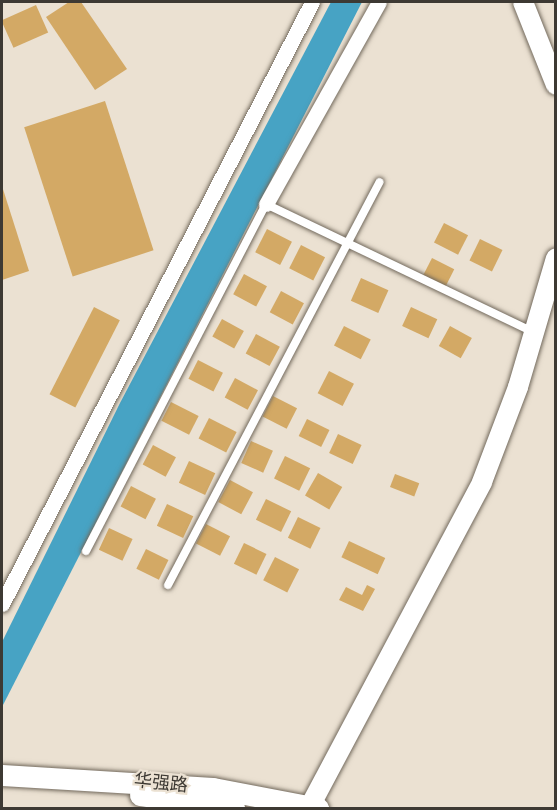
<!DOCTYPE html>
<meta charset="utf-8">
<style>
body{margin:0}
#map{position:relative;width:557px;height:810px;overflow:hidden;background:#ebe1d2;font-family:"Nunito Sans","Noto Sans SC",sans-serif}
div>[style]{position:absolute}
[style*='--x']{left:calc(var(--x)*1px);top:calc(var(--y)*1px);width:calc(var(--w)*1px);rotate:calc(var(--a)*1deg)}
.water>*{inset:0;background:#47a3c4}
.building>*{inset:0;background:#d3a965;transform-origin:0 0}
.roads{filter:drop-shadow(0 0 2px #72695c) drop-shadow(0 0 2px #72695c)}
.service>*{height:8px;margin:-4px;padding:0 4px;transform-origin:4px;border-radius:4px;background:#fff}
.minor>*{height:15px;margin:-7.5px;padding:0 7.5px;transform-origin:7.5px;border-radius:7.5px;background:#fff}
.tertiary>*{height:20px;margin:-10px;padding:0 10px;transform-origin:10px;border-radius:10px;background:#fff}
.secondary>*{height:21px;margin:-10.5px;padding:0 10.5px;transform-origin:10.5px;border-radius:10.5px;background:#fff}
span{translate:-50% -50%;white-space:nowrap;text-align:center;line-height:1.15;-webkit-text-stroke:4.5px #ebe1d2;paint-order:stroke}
.street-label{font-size:18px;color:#3d3933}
.frame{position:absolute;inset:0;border:3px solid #3d3933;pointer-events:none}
</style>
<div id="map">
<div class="water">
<i style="clip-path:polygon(331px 2px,362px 2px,2px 707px,2px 642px,120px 403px)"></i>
</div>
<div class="building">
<i style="clip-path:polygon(69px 2px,81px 2px,127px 69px,95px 90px,46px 17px)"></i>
<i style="left:36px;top:5px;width:30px;height:38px;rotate:66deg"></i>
<i style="left:105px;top:101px;width:157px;height:85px;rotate:72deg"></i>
<i style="clip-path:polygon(2px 186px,29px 271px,2px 280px)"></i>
<i style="left:444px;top:223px;width:27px;height:22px;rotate:27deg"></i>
<i style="left:267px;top:229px;width:28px;height:26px;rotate:27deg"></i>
<i style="left:480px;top:239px;width:25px;height:24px;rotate:26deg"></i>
<i style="left:301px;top:245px;width:27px;height:26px;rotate:27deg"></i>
<i style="left:432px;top:258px;width:25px;height:22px;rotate:27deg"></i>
<i style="left:244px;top:274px;width:26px;height:23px;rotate:28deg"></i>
<i style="left:361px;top:278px;width:30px;height:25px;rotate:24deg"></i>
<i style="left:281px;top:291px;width:26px;height:24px;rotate:28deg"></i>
<i style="left:94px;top:307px;width:29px;height:98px;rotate:27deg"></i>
<i style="left:411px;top:307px;width:29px;height:21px;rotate:25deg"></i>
<i style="left:222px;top:319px;width:25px;height:20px;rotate:29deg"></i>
<i style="left:344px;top:326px;width:30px;height:22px;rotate:27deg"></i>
<i style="left:450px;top:326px;width:25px;height:23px;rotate:29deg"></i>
<i style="left:256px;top:334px;width:27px;height:22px;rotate:28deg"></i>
<i style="left:198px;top:360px;width:28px;height:21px;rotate:27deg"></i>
<i style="left:329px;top:371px;width:28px;height:25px;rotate:27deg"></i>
<i style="left:235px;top:378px;width:26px;height:22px;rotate:28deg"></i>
<i style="left:273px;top:396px;width:27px;height:23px;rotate:27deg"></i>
<i style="left:171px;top:402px;width:31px;height:21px;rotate:27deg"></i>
<i style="left:209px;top:418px;width:31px;height:23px;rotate:27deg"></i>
<i style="left:307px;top:419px;width:25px;height:19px;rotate:26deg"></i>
<i style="left:338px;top:434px;width:26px;height:21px;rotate:25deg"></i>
<i style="left:251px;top:441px;width:24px;height:24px;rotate:24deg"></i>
<i style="left:153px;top:445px;width:26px;height:22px;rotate:28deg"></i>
<i style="left:285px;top:456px;width:28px;height:25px;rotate:26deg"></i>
<i style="left:189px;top:461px;width:29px;height:24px;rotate:25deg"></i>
<i style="left:318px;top:473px;width:28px;height:26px;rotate:30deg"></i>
<i style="left:395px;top:474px;width:26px;height:14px;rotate:21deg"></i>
<i style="left:230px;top:480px;width:26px;height:25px;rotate:28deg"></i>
<i style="left:131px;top:486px;width:28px;height:23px;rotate:27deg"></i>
<i style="left:266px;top:499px;width:28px;height:23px;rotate:26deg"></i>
<i style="left:167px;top:504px;width:29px;height:24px;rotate:25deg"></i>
<i style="left:298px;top:517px;width:25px;height:23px;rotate:26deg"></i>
<i style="left:206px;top:524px;width:27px;height:22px;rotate:27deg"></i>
<i style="left:109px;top:528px;width:26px;height:24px;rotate:25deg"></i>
<i style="left:349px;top:541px;width:40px;height:18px;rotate:25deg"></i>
<i style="left:244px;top:543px;width:25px;height:23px;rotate:26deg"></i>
<i style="left:146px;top:549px;width:25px;height:22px;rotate:26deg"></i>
<i style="left:275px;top:557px;width:27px;height:26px;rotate:27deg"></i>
<i style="clip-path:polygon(367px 585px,375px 589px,363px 611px,339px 600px,346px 587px,362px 595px)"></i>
</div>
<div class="roads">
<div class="service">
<i style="--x:86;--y:551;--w:391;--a:-62.6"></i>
<i style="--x:266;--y:204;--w:296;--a:25.6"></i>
<i style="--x:168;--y:585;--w:455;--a:-62.3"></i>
</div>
<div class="minor">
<i style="--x:266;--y:204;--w:231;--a:-60.8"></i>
<i style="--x:2;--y:604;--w:677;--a:-62.75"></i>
</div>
<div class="tertiary">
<i style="--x:523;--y:2;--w:89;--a:68.3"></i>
<i style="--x:309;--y:808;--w:369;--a:-62"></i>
<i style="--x:482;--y:482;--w:102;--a:-69.2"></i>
<i style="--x:518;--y:387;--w:134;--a:-73.6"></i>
</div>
<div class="secondary">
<i style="--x:2;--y:775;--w:211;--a:3.5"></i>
<i style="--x:213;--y:788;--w:107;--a:10.8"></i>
<i style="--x:140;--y:795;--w:95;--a:7.9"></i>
</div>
</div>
<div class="street-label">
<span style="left:161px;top:783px;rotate:6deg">华强路</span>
</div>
<div class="frame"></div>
</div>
